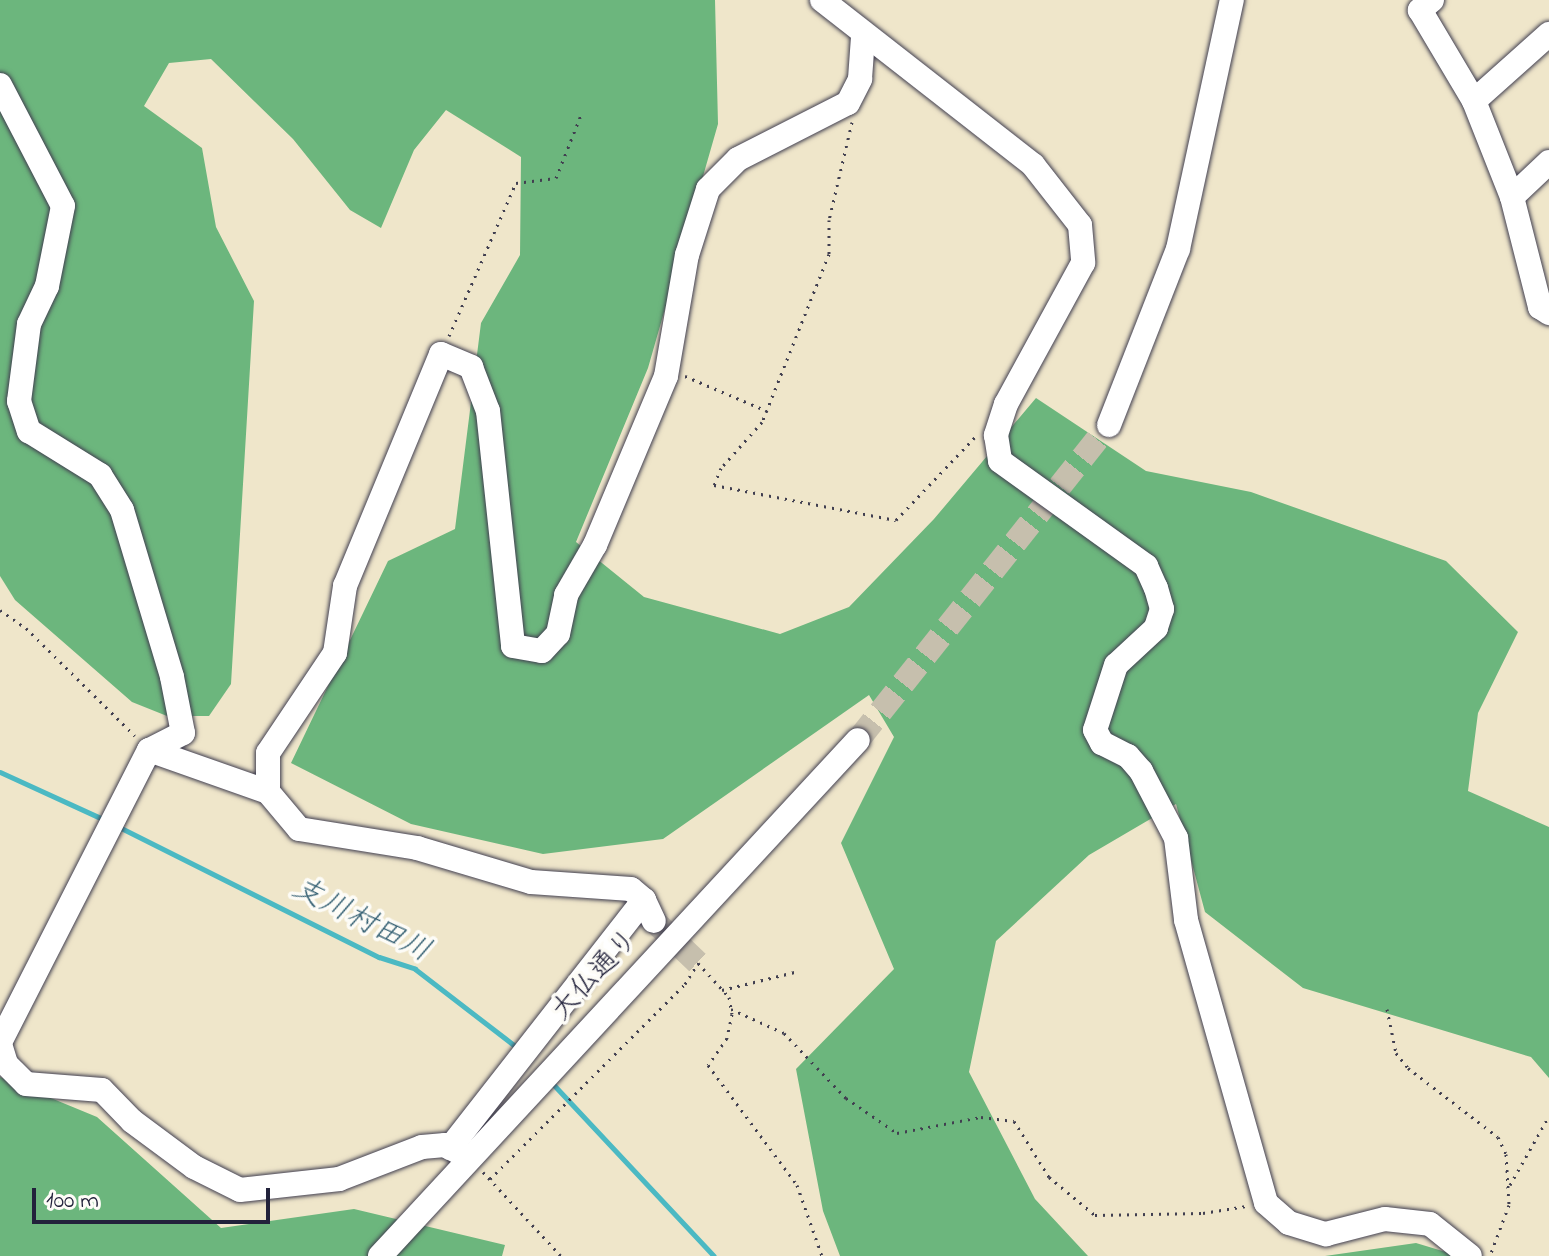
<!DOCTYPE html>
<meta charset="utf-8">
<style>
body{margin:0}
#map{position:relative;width:1549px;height:1256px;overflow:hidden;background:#efe6ca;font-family:"Indie Flower","Klee One",sans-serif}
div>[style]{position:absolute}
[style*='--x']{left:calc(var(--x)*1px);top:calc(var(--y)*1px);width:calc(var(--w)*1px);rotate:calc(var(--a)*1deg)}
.forest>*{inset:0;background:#6cb67d}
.stream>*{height:5px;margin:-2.5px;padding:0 2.5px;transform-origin:2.5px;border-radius:2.5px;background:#4bb9c3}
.minor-tunnel>*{height:24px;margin-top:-12px;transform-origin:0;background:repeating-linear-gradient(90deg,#c6bfad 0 24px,transparent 0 36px)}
.path>*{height:3px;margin-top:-1.5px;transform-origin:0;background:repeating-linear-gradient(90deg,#413f50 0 2px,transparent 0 8px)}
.roads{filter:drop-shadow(0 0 2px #413f50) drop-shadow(0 0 2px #413f50)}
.minor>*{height:24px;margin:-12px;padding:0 12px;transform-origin:12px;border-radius:12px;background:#fff}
span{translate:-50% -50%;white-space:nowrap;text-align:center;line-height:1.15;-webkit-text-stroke:7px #fdfcf7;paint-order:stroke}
.street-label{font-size:28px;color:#22223b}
.water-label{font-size:30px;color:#325e71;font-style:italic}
.scale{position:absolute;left:32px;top:1188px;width:238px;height:36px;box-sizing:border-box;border:4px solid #22223b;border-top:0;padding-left:10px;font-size:24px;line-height:28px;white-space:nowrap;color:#22223b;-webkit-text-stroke:6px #fdfcf7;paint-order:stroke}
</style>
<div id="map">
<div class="forest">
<i style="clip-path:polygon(0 0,715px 0,718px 124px,648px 368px,576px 542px,644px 597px,780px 634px,849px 607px,934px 519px,1036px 398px,1146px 471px,1251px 492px,1446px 561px,1518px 632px,1478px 713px,1468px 791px,1549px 827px,1549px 1078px,1531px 1057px,1303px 988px,1205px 912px,1176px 804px,1089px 855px,996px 941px,969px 1072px,1035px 1199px,1088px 1256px,840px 1256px,823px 1211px,796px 1069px,894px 969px,841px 843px,894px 737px,869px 695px,663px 839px,543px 854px,411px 824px,291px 763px,388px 561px,455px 529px,481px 323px,520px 255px,521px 157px,446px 110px,414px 150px,381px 228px,350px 210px,293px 139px,211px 59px,169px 63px,144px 106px,202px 148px,216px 227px,254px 301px,231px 684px,209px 716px,167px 716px,132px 702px,15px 600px,0 576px)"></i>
<i style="clip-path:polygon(0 1077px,97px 1117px,221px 1228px,354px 1209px,505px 1245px,502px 1256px,0 1256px)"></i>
<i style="clip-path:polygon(1416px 1243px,1459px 1256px,1325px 1256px)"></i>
</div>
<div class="stream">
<i style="--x:0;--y:772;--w:115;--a:24.6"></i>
<i style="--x:117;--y:826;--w:293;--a:26.6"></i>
<i style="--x:379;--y:957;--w:38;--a:18"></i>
<i style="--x:415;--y:969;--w:131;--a:37.6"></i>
<i style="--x:551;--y:1082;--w:238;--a:46.9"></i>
</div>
<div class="minor-tunnel">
<i style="--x:858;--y:740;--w:403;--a:-51.5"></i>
<i style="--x:654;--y:921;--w:61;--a:43.7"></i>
</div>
<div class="path">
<i style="--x:852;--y:122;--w:101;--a:103.2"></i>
<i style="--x:829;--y:220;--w:34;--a:90"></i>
<i style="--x:829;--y:254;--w:181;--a:111.7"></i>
<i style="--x:762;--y:422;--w:62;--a:131.7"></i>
<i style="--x:721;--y:468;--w:18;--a:112"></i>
<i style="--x:714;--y:485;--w:185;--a:10.9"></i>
<i style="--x:896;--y:520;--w:116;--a:-46.4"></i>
<i style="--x:449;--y:336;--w:167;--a:-66.4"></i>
<i style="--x:516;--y:183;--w:40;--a:-7.1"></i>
<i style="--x:556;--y:178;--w:68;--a:-68.4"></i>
<i style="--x:685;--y:376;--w:89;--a:23.1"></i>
<i style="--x:0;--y:610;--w:32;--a:35"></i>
<i style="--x:26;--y:628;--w:153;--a:44.7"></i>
<i style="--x:722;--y:990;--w:79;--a:-13.9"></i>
<i style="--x:731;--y:1009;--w:58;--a:24.4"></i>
<i style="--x:784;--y:1033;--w:90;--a:46.4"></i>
<i style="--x:846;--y:1098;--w:62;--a:34.5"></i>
<i style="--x:897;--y:1133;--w:86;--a:-10.8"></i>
<i style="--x:981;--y:1117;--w:33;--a:7"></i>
<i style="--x:1014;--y:1121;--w:66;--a:58"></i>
<i style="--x:1049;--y:1177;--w:60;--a:39.6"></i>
<i style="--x:1095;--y:1215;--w:108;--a:-1.1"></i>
<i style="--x:1203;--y:1213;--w:44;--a:-9.2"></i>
<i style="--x:1387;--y:1009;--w:45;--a:78.4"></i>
<i style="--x:1396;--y:1053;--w:19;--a:51"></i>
<i style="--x:1408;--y:1068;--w:113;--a:37.5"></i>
<i style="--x:1498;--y:1137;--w:19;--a:65"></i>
<i style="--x:1506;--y:1154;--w:51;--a:86.6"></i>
<i style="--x:1509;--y:1205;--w:51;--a:110.6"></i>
<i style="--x:483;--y:1172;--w:115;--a:47.1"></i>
<i style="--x:490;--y:1179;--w:276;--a:-45"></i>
<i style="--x:685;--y:984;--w:25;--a:-58"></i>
<i style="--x:698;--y:963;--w:46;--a:47.6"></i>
<i style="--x:729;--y:997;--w:17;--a:80"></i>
<i style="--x:732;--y:1014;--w:25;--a:102"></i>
<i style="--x:727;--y:1038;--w:33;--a:125"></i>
<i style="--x:708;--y:1065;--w:149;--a:53.4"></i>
<i style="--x:797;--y:1185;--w:75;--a:70.6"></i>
<i style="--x:1510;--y:1185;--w:79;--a:-60.5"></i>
</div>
<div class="roads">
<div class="minor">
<i style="--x:822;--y:0;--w:268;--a:38"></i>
<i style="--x:1033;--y:165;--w:76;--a:51.9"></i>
<i style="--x:1080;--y:225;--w:38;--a:85"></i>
<i style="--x:1083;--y:263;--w:161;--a:118.6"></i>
<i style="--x:1006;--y:404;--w:33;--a:108"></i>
<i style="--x:996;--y:435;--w:26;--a:81"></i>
<i style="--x:1000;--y:461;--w:180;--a:35.7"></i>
<i style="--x:1146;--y:566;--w:24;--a:66"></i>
<i style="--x:1156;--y:588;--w:22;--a:74"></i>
<i style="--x:1162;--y:609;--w:20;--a:108"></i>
<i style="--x:1156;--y:628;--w:54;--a:137.2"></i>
<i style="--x:1116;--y:665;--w:68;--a:107.9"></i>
<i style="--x:1095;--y:730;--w:15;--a:62"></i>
<i style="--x:1102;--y:743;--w:29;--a:27"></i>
<i style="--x:1128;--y:756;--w:20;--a:49"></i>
<i style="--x:1141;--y:771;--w:76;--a:62.4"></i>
<i style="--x:1176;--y:838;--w:83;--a:83"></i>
<i style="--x:1186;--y:920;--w:294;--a:74.2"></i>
<i style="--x:1266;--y:1203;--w:30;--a:41"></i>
<i style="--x:1289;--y:1223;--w:39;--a:17"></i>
<i style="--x:1326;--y:1234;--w:61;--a:-14.3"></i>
<i style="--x:1385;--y:1219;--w:45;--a:6.3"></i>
<i style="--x:1430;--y:1224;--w:51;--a:38.7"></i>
<i style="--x:1432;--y:0;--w:16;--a:140"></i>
<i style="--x:1420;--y:10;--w:106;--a:59.3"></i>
<i style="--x:1474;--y:101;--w:103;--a:68.4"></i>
<i style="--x:1512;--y:197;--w:114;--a:75.7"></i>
<i style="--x:1540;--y:307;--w:11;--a:34"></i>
<i style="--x:0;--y:85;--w:136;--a:62.5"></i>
<i style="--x:63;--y:206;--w:82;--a:101.3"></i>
<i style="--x:47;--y:286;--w:42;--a:115.3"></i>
<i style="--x:29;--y:324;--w:78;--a:97.4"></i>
<i style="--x:19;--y:401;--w:32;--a:72"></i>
<i style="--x:29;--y:431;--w:84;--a:31.8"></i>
<i style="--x:100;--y:475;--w:41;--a:57.8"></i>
<i style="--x:122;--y:510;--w:174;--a:73.3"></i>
<i style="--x:172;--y:677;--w:57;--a:78.9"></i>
<i style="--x:183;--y:733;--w:38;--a:153"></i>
<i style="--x:149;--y:750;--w:329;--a:117"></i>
<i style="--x:1474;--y:101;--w:101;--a:-41.8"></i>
<i style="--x:1512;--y:197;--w:51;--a:-43.4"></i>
<i style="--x:1109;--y:425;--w:189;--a:-68.6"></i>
<i style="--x:1178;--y:249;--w:255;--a:-77.8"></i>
<i style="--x:149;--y:750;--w:126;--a:19.4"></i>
<i style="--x:268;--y:792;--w:48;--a:50"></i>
<i style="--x:299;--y:829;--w:120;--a:9.1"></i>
<i style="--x:417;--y:848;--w:119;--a:16.6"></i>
<i style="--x:531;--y:882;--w:100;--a:4"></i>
<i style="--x:631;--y:889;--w:17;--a:40"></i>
<i style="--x:644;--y:900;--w:23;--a:65"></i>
<i style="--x:268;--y:792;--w:39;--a:-90"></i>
<i style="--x:268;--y:753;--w:120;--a:-56.2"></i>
<i style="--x:335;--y:653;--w:68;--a:-81.5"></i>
<i style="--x:345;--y:586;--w:251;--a:-67.5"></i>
<i style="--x:441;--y:354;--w:33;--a:23"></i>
<i style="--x:471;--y:367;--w:47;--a:68.9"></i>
<i style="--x:488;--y:411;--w:236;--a:83.9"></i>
<i style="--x:513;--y:646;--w:29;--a:10"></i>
<i style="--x:542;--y:651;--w:23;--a:-47"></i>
<i style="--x:558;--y:634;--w:40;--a:-78"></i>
<i style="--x:566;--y:595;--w:58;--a:-59.9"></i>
<i style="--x:595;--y:545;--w:183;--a:-67.2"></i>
<i style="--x:666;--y:376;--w:123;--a:-80.2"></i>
<i style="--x:687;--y:255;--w:69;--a:-72.3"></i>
<i style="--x:708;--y:189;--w:42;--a:-45"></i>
<i style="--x:738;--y:159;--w:123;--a:-27"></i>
<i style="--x:848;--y:103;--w:27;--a:-63"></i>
<i style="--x:860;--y:79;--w:42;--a:-85.9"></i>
<i style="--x:0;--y:1044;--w:21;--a:73"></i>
<i style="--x:6;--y:1064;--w:28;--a:45"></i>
<i style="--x:26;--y:1084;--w:76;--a:4.5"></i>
<i style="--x:102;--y:1090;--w:43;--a:45.9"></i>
<i style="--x:132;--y:1121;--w:77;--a:36.6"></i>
<i style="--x:194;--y:1167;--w:51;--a:26.6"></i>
<i style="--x:240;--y:1190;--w:100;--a:-6.3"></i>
<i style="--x:339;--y:1179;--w:89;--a:-21.1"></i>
<i style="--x:422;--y:1147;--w:23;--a:-5"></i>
<i style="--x:445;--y:1145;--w:27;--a:28"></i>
<i style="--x:450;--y:1148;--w:315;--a:-52"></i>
<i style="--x:380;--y:1256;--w:703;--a:-47.19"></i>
</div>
</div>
<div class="street-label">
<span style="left:596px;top:976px;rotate:-47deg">大仏通り</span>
</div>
<div class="water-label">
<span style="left:361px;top:921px;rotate:27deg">支川村田川</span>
</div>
<div class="scale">100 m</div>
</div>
